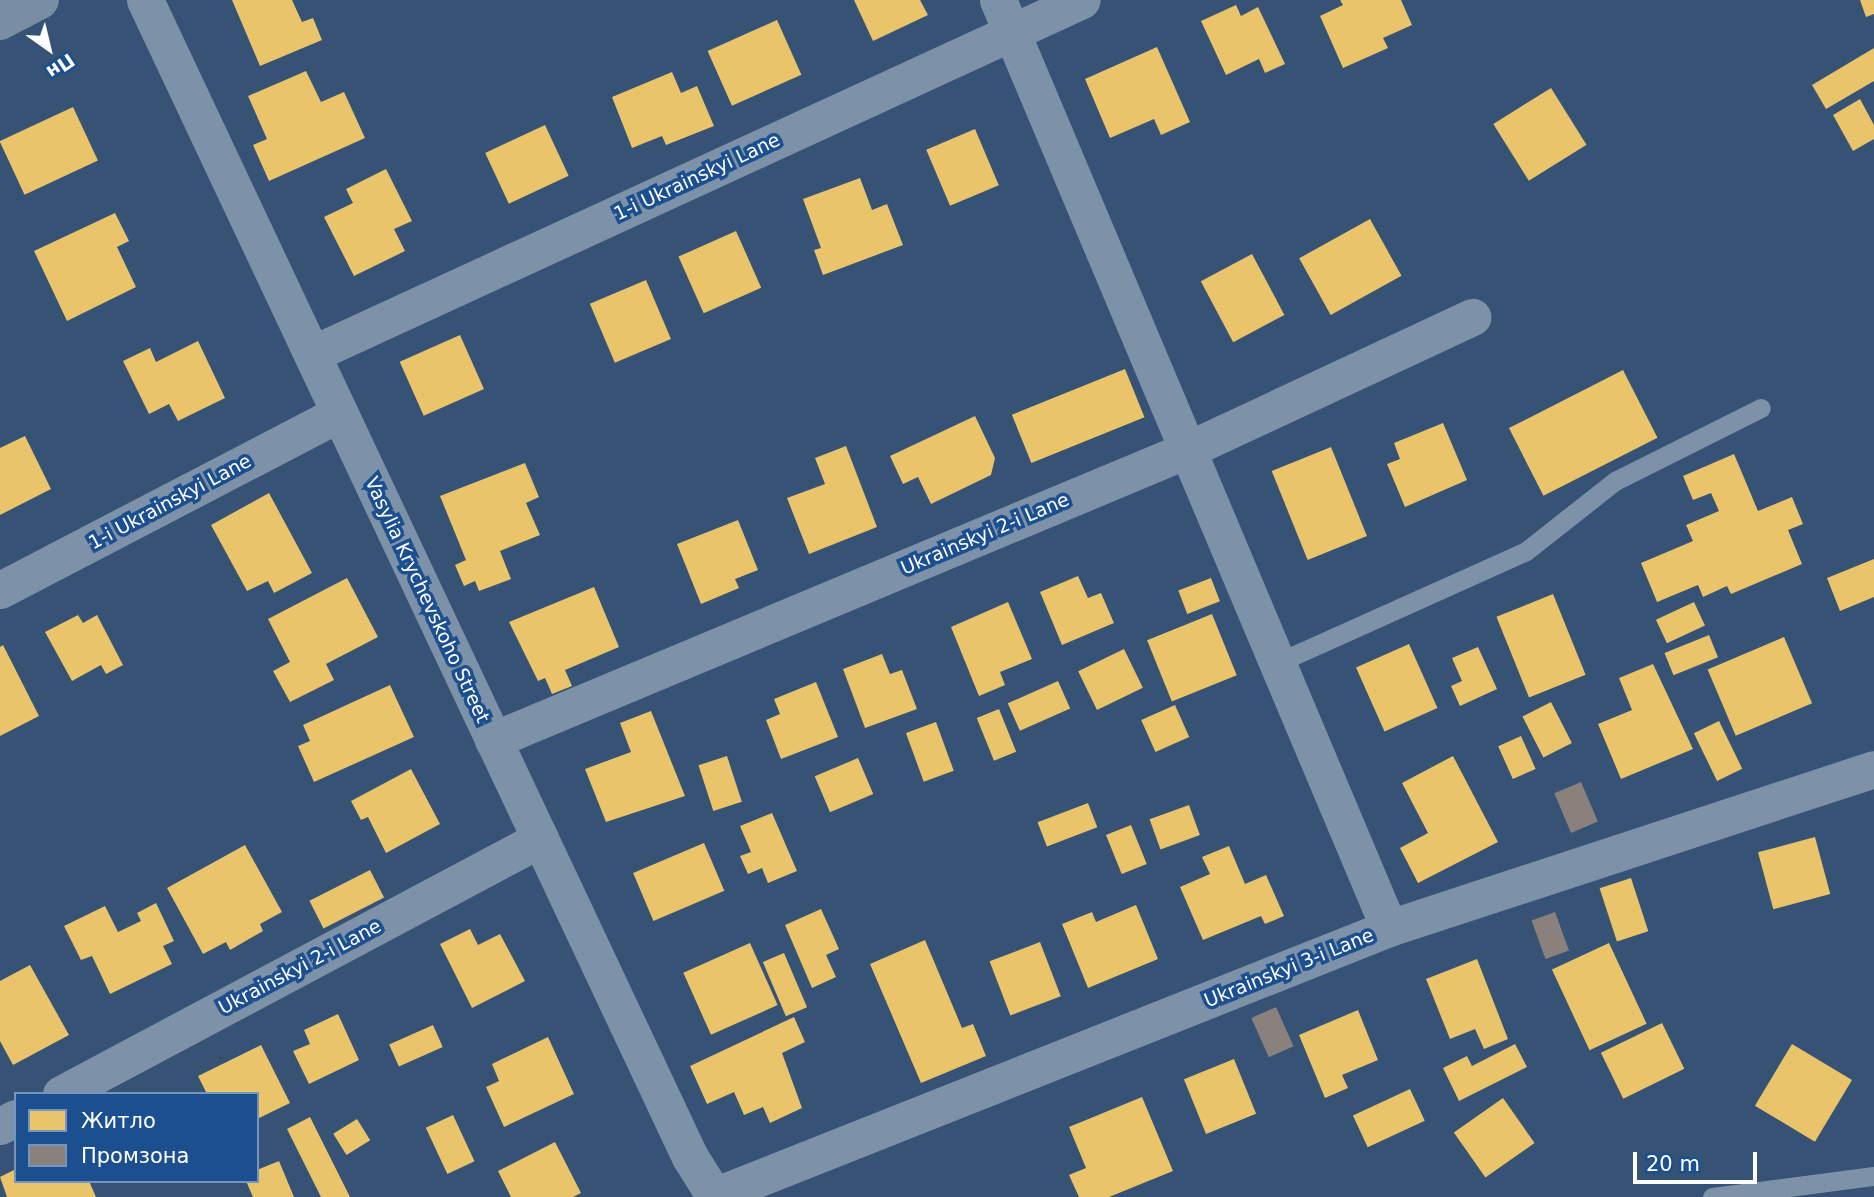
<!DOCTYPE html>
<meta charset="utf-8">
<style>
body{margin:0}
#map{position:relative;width:1874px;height:1197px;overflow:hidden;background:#365274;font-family:"DejaVu Sans",sans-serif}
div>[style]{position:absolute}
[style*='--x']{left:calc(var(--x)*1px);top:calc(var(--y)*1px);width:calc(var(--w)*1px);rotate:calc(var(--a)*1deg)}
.homes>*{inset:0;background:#e9c46a;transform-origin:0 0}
.industry>*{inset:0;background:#8a817c;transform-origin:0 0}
.lane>*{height:19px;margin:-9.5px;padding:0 9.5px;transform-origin:9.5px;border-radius:9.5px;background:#7d92a8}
.street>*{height:37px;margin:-18.5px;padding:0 18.5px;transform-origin:18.5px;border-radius:18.5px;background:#7d92a8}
.secondary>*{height:38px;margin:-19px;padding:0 19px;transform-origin:19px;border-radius:19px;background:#798da4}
span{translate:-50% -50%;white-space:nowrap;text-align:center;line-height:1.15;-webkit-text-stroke:7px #1b4f8f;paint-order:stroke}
.street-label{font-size:19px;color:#fff}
.legend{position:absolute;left:14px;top:1092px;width:245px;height:91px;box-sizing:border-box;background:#1b4f8f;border:2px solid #7695bc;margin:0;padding:9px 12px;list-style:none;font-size:21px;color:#fff}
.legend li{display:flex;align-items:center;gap:14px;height:35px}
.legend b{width:35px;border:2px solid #7695bc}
.north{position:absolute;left:14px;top:14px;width:70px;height:70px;-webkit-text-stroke:5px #1b4f8f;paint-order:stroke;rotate:146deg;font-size:19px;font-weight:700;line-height:28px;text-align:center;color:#fff}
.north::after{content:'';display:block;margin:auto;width:24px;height:32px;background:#fff;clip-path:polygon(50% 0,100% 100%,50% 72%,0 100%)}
.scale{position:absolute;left:1633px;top:1152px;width:124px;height:32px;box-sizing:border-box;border:4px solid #fff;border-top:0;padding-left:9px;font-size:21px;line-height:24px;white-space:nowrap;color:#fff;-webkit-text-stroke:5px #1b4f8f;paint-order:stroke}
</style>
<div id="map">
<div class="homes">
<i style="clip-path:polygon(232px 0,292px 0,302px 22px,313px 18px,322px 40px,260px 66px)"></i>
<i style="clip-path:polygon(854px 0,920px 0,928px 15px,873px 41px)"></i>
<i style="clip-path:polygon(1340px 0,1401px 0,1412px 25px,1383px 38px,1388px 48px,1343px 68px,1320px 16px,1343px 5px)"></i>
<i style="clip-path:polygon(1860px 0,1874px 0,1874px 14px,1866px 17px)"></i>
<i style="clip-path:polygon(1236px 5px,1241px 16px,1258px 7px,1285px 64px,1265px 73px,1259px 59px,1226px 75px,1201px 21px)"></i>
<i style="left:777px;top:20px;width:60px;height:76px;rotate:66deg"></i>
<i style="clip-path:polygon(1157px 47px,1190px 122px,1161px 135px,1154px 119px,1110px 138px,1085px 79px)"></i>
<i style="clip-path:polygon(1874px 48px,1874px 81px,1826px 109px,1812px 85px)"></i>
<i style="clip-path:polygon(306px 71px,321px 102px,344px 92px,365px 138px,269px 181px,253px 145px,267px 139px,248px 96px)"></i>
<i style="clip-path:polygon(672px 72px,681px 93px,697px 86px,714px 126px,666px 145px,662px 136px,632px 148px,612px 97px)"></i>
<i style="left:1551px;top:88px;width:67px;height:68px;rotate:58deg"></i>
<i style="clip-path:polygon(1860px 99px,1874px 125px,1874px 139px,1853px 151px,1833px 115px)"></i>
<i style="left:73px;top:107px;width:59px;height:81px;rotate:65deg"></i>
<i style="left:545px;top:125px;width:56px;height:66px;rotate:65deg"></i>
<i style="left:975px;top:129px;width:61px;height:53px;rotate:67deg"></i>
<i style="clip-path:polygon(386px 169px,412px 221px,394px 229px,405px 251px,354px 276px,324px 217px,353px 203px,346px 189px)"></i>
<i style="clip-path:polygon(860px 178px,872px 210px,887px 204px,903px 245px,823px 275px,814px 250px,821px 248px,803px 199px)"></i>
<i style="clip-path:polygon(115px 213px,129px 241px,117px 247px,136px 287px,67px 321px,34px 251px)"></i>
<i style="left:1370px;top:219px;width:65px;height:81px;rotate:61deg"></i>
<i style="left:736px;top:231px;width:62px;height:63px;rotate:66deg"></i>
<i style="left:1252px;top:254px;width:69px;height:58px;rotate:62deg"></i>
<i style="left:646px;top:280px;width:64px;height:61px;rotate:67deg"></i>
<i style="left:460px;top:335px;width:59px;height:66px;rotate:66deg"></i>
<i style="clip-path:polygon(198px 341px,225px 398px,178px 421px,169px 404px,149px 414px,123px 361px,150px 348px,156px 362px)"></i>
<i style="left:1125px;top:369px;width:52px;height:122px;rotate:68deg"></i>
<i style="left:1623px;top:370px;width:76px;height:128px;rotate:63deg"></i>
<i style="clip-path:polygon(975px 416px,995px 458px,991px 475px,931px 504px,918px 477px,903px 484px,890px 456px)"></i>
<i style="clip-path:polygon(1443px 423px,1467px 480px,1405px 507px,1387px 464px,1400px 459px,1394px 443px)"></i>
<i style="clip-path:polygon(25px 436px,51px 489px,0 515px,0 448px)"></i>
<i style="clip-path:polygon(846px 446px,877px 527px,809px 554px,787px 498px,825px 484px,815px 458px)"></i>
<i style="left:1331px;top:447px;width:96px;height:64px;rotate:68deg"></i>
<i style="clip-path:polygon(1734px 454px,1758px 511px,1792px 497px,1803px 524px,1788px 530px,1802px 564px,1731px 594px,1727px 586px,1703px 597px,1698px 585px,1657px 602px,1641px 563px,1693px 541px,1686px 525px,1719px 511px,1711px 493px,1693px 500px,1683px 476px)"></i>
<i style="clip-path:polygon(525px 463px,539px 497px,526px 503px,540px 535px,500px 551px,511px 579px,479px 591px,475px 581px,464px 586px,455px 565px,466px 560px,440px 496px)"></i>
<i style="clip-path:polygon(269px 493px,312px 573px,274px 593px,268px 581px,247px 591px,211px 525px)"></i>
<i style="clip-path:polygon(738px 520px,758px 570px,735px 579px,739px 588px,701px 604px,677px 544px)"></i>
<i style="clip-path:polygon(1874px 559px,1874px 597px,1840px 611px,1827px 578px)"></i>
<i style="clip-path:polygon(1078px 576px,1088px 598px,1101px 593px,1114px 623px,1062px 645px,1040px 592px)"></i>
<i style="clip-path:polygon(347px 578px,378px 637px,326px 664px,334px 680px,290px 702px,273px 671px,290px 662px,268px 619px)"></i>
<i style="left:1211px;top:578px;width:25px;height:35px;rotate:69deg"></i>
<i style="clip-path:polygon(594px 587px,619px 647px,565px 670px,572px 686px,552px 694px,545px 678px,538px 681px,509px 622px)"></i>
<i style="left:1553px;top:594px;width:87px;height:61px;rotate:68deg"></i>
<i style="clip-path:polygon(1008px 602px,1032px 659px,1000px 672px,1005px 685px,979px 696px,951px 627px)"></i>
<i style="left:1694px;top:602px;width:26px;height:42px;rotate:65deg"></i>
<i style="left:1212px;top:614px;width:66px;height:70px;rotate:68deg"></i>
<i style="clip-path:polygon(78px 615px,83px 623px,97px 615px,123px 665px,106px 674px,101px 665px,72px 681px,45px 632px)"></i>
<i style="left:1709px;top:635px;width:24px;height:48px;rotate:68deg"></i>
<i style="left:1784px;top:637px;width:72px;height:83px;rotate:67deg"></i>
<i style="left:1409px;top:644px;width:70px;height:58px;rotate:66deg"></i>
<i style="clip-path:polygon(3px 645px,39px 716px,0 736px,0 647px)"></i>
<i style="clip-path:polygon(1478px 647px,1497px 689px,1460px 706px,1451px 686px,1462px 681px,1452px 658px)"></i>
<i style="left:1124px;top:649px;width:43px;height:51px;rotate:64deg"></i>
<i style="clip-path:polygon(882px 654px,890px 674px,902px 670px,917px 709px,865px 728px,843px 669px)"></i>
<i style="clip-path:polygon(1653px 664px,1693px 749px,1621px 779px,1598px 724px,1632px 710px,1619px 678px)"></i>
<i style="left:1058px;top:681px;width:30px;height:55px;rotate:66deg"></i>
<i style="clip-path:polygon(816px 682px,838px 737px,781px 759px,766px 720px,780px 714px,774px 699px)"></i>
<i style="clip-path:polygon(390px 685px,414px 737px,314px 782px,298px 746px,310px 741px,303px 725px)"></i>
<i style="left:1551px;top:702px;width:46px;height:32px;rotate:63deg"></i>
<i style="left:1175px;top:705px;width:35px;height:37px;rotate:66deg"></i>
<i style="left:999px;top:709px;width:46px;height:24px;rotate:68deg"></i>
<i style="clip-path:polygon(651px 711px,685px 796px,606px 822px,585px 769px,631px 752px,620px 723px)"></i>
<i style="left:1719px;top:721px;width:53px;height:28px;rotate:64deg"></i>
<i style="left:936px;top:722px;width:52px;height:32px;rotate:70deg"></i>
<i style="left:1521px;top:736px;width:36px;height:25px;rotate:66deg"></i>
<i style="left:727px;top:756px;width:48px;height:30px;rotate:72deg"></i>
<i style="clip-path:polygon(1453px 756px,1498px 842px,1418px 883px,1400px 848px,1428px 833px,1402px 783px)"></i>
<i style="left:858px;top:758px;width:39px;height:47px;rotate:67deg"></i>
<i style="clip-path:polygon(411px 769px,440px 824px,386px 853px,368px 817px,361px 820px,351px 801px)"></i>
<i style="left:1088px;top:803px;width:26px;height:54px;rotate:69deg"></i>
<i style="left:1189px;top:805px;width:32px;height:42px;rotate:70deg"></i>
<i style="clip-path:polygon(772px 813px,797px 871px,768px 883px,762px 868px,748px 874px,740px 856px,751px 852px,740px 826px)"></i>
<i style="left:1131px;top:825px;width:42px;height:27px;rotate:68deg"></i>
<i style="left:1815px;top:837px;width:59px;height:59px;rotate:75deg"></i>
<i style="left:704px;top:843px;width:52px;height:77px;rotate:67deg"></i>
<i style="clip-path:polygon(245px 845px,282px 912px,260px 924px,263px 931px,230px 950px,226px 942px,203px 954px,167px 888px)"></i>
<i style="clip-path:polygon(1229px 846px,1245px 884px,1266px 875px,1284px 916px,1265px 924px,1261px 916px,1203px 940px,1180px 887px,1210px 874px,1202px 857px)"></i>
<i style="left:370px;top:870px;width:31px;height:68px;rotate:63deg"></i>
<i style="left:1631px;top:878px;width:56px;height:33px;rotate:72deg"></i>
<i style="clip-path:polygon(156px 903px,174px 941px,163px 946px,172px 964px,110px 994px,92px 956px,81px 960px,64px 926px,105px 906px,118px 932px,141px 921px,137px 913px)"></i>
<i style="clip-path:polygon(1136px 905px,1158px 959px,1088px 988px,1062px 924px,1092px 912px,1096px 922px)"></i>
<i style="clip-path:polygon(821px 909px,839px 949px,826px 955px,836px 977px,812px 988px,785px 925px)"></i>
<i style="clip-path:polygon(470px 929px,478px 945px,500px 934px,525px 981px,472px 1008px,440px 944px)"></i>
<i style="clip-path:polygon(925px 940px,962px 1028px,973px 1024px,986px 1056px,921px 1083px,870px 964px)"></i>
<i style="left:1040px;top:942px;width:58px;height:54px;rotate:69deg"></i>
<i style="left:750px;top:943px;width:68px;height:73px;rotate:66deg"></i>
<i style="left:1609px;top:943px;width:89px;height:63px;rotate:65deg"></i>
<i style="left:784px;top:953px;width:59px;height:23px;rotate:67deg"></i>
<i style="clip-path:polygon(1477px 959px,1508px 1039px,1484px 1049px,1475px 1029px,1450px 1039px,1426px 979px)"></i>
<i style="clip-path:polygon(30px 965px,69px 1035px,13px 1065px,0 1041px,0 981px)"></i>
<i style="clip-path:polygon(1358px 1010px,1378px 1060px,1342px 1075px,1348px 1088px,1325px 1098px,1299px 1035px)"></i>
<i style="clip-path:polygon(338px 1014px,359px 1060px,309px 1084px,293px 1051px,310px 1044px,304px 1030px)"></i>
<i style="clip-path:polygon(794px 1017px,805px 1042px,782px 1053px,802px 1108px,770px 1123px,763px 1107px,744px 1115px,734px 1092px,707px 1104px,690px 1066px)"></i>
<i style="left:1662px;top:1023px;width:51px;height:68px;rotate:64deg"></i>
<i style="left:433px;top:1025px;width:24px;height:48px;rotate:66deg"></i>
<i style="clip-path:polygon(548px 1037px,574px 1094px,504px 1127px,486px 1087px,499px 1081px,492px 1064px)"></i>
<i style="clip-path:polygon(1515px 1044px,1527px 1067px,1459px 1101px,1443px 1068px,1467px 1056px,1472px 1066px)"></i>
<i style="left:1792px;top:1044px;width:70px;height:72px;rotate:31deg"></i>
<i style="clip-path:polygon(261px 1045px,290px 1103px,257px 1119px,257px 1094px,207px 1094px,198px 1076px)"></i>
<i style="left:1234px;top:1059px;width:59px;height:54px;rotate:68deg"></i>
<i style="left:1410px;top:1089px;width:35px;height:63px;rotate:65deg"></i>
<i style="clip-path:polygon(1142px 1097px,1173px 1171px,1109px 1197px,1079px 1197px,1069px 1175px,1086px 1168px,1069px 1127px)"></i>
<i style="left:1503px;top:1098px;width:55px;height:60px;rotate:55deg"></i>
<i style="left:453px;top:1115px;width:51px;height:30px;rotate:65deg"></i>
<i style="clip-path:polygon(310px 1117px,350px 1197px,321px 1197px,287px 1129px)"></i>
<i style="left:357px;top:1119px;width:25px;height:28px;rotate:58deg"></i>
<i style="clip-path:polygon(555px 1142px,581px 1193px,573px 1197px,511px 1197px,498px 1171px)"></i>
<i style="clip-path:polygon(279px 1161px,294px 1197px,253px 1197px,246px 1181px,257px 1181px,257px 1170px)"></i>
<i style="clip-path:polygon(16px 1169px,16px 1181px,89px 1181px,96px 1197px,7px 1197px,0 1177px)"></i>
</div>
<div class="industry">
<i style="left:1581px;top:782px;width:43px;height:29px;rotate:67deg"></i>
<i style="left:1555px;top:912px;width:41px;height:25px;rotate:70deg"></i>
<i style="left:1276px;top:1007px;width:43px;height:27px;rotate:66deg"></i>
</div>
<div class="lane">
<i style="--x:1277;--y:663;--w:273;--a:-24.2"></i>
<i style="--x:1526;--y:551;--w:113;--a:-38.2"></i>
<i style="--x:1615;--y:481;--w:163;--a:-26.6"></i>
<i style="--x:1712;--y:1197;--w:163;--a:-7.4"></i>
</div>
<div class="street">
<i style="--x:145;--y:0;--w:1279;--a:64.78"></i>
<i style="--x:690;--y:1157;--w:47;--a:58"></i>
<i style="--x:998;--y:0;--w:1007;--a:67.15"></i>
<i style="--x:312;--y:354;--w:847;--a:-24.69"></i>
<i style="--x:0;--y:590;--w:383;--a:-27.5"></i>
<i style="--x:493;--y:740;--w:752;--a:-22.68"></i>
<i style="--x:1187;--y:450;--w:315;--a:-25"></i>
<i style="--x:61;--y:1094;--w:543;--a:-28.03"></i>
<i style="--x:0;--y:1126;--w:18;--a:-27"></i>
<i style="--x:714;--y:1196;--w:726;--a:-21.65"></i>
<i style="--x:1389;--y:928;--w:510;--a:-18.15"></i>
</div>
<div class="secondary">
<i style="--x:0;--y:21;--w:45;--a:-27.7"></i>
</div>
<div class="street-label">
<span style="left:697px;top:177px;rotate:-25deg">1-i Ukrainskyi Lane</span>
<span style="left:170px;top:502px;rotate:-28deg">1-i Ukrainskyi Lane</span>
<span style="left:985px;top:534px;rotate:-23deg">Ukrainskyi 2-i Lane</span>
<span style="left:427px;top:600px;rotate:65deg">Vasylia Krychevskoho Street</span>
<span style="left:300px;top:967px;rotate:-28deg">Ukrainskyi 2-i Lane</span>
<span style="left:1289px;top:968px;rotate:-22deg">Ukrainskyi 3-i Lane</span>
</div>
<ul class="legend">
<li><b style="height:19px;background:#e9c46a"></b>Житло</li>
<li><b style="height:19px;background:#8a817c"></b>Промзона</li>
</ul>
<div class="north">Пн</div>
<div class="scale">20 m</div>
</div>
